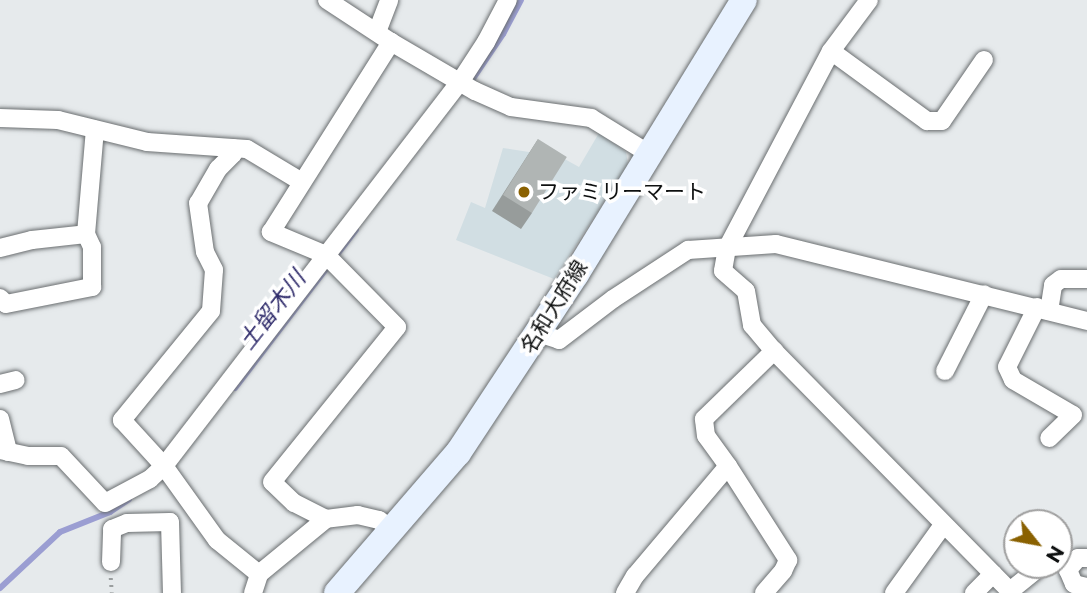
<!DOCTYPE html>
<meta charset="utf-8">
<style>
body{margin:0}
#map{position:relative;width:1087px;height:593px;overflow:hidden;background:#e6eaec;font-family:Montserrat,"Noto Sans JP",sans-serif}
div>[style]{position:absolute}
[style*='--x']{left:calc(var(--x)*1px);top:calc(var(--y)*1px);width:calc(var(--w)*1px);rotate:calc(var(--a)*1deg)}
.built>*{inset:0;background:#d1dee3}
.stream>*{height:6px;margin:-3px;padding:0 3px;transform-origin:3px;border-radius:3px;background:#9b9ed2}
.path>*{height:3.5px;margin-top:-1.75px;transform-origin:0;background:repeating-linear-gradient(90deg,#9a9e9f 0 2px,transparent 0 7px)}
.roads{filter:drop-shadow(0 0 2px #6a6e70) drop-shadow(0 0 2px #6a6e70)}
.street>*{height:18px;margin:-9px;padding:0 9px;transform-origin:9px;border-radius:9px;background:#fff}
.secondary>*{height:26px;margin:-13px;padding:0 13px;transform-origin:13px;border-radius:13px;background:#e8f2ff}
.wall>*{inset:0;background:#979c9b}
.building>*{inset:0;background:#b0b5b4;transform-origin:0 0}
.dots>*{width:19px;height:19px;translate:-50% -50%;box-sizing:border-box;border:4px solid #fff;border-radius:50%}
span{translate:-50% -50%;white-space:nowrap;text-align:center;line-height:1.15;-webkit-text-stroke:7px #fff;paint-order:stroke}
.poi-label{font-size:21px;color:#0e1010}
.left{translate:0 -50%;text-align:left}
.street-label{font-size:21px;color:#0e1010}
.water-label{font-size:23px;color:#312d6c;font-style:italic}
.north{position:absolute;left:1003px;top:509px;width:70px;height:70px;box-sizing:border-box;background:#fff;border:2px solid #9f9f9f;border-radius:50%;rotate:121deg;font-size:19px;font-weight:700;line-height:28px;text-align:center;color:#0e1010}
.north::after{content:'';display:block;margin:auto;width:24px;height:32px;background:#8a6101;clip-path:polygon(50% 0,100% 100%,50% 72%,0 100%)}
</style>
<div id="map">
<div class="built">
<i style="clip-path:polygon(599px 133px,626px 152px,628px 165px,554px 279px,456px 240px,471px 202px,485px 208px,503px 148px,561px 157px,579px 167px)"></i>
</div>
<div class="stream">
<i style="--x:468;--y:86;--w:63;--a:-56.1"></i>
<i style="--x:503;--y:34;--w:38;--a:-62"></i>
<i style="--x:235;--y:388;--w:199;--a:-52.6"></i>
<i style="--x:0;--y:588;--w:82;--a:-43"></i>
<i style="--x:60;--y:532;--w:54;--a:-21.8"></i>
<i style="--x:110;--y:512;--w:23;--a:-34"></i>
</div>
<div class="path">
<i style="--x:111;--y:578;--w:15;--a:86"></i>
</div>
<div class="roads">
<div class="street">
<i style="--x:327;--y:0;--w:77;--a:33.3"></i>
<i style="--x:391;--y:42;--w:97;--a:30.3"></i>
<i style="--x:475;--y:91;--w:39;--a:24"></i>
<i style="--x:511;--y:107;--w:81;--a:7.8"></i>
<i style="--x:591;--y:118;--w:67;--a:31.6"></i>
<i style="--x:869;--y:0;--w:64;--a:126.7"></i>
<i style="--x:831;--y:51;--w:223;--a:117.8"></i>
<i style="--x:727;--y:248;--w:23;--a:100"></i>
<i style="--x:723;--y:271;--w:30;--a:41"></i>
<i style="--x:746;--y:291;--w:35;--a:80"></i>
<i style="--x:752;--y:325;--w:34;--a:50"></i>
<i style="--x:774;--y:351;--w:339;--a:45.5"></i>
<i style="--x:377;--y:32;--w:34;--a:-69"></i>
<i style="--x:831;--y:51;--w:119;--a:36.1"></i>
<i style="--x:927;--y:121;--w:15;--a:0"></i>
<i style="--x:942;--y:121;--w:74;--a:-55.5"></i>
<i style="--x:0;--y:118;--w:58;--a:2"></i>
<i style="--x:58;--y:120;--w:92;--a:13.9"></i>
<i style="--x:147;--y:142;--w:100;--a:4"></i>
<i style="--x:247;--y:149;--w:64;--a:31"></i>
<i style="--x:233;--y:148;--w:6;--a:90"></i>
<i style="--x:233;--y:154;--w:21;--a:135"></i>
<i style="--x:218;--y:169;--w:39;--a:120"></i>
<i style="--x:198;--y:203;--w:49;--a:81.9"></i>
<i style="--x:205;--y:252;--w:20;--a:63"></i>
<i style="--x:214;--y:270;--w:41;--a:94.2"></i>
<i style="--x:211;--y:311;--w:141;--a:129.2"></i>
<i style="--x:122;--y:420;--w:62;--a:47.6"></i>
<i style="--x:164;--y:466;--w:91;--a:54.4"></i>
<i style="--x:217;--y:540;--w:54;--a:39"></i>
<i style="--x:0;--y:248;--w:33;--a:-14"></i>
<i style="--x:32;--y:240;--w:54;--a:-6.3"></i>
<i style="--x:0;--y:298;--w:8;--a:45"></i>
<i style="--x:6;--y:304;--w:88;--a:-11.2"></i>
<i style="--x:92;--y:287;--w:40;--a:-90"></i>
<i style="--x:92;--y:247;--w:14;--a:-115"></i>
<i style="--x:86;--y:234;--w:105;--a:-85.1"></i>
<i style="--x:1037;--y:307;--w:67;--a:116.6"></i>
<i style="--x:1007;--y:367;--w:14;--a:65"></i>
<i style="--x:1013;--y:380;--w:69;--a:30.3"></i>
<i style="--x:1073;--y:415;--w:33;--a:136"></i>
<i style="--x:1049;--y:311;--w:26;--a:-81"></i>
<i style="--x:1053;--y:285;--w:10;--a:-37"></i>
<i style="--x:1061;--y:279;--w:26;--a:0"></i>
<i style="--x:538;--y:333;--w:22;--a:18"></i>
<i style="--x:559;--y:340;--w:68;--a:-37.2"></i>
<i style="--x:613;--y:299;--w:90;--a:-33.2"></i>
<i style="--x:688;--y:250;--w:88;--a:-3.9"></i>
<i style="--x:776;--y:244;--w:320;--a:13.9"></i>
<i style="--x:945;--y:371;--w:86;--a:-63.1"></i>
<i style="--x:0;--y:384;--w:16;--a:-14"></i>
<i style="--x:0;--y:419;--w:34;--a:76"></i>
<i style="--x:0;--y:450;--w:29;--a:12"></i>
<i style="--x:28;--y:456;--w:33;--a:0"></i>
<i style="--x:61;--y:456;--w:64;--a:46.9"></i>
<i style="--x:105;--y:503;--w:51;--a:-28.1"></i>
<i style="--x:150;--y:479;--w:19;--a:-43"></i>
<i style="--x:164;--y:466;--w:485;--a:-52.4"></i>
<i style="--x:460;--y:82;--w:48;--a:-57"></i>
<i style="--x:486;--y:42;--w:47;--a:-62.4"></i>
<i style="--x:728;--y:466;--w:112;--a:57.4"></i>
<i style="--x:788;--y:560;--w:12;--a:114"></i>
<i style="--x:783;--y:571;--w:29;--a:131"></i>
<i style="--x:391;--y:529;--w:15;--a:-143"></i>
<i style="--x:379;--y:520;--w:22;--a:-167"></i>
<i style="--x:358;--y:515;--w:32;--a:173"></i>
<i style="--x:326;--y:519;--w:36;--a:-153"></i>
<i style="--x:294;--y:503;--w:30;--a:-136"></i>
<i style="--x:272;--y:482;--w:199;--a:-51.1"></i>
<i style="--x:397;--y:327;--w:101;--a:-134.6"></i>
<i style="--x:326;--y:255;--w:60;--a:-157.3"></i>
<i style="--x:271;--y:232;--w:225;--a:-57.7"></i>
<i style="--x:1087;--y:558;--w:9;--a:180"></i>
<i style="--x:1078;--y:558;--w:16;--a:130"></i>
<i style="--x:1068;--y:570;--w:15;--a:67"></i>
<i style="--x:1074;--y:584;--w:13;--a:13"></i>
<i style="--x:111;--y:562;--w:33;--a:-88"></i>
<i style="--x:112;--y:529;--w:16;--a:-22"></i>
<i style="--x:127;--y:523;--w:43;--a:-1.3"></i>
<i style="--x:170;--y:522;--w:71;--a:88.4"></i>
<i style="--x:1010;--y:591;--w:41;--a:-39.1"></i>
<i style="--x:253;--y:593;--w:20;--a:-72"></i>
<i style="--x:259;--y:574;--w:87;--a:-39.4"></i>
<i style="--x:625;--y:593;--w:20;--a:-60"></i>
<i style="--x:635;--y:576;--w:144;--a:-49.8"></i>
<i style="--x:728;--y:466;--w:37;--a:-126"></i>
<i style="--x:706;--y:436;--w:17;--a:-97"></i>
<i style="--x:704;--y:419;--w:98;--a:-44.2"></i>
<i style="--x:894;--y:593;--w:84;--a:-54.2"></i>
<i style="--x:974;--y:593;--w:27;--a:-45"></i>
</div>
<div class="secondary">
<i style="--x:337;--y:593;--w:185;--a:-49.2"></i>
<i style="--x:458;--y:453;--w:214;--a:-56.6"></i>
<i style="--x:576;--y:274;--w:321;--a:-58.5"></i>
</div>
</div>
<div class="wall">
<i style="clip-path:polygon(538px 139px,532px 213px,521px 229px,492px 211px)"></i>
</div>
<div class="building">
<i style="left:538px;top:139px;width:34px;height:66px;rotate:32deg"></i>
</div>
<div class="dots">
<i style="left:524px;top:192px;background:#8a6101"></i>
</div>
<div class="poi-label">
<span class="left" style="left:538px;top:192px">ファミリーマート</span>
</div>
<div class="street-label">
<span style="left:554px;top:307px;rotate:-58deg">名和大府線</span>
</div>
<div class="water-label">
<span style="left:272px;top:310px;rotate:-52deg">土留木川</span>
</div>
<div class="north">N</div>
</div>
